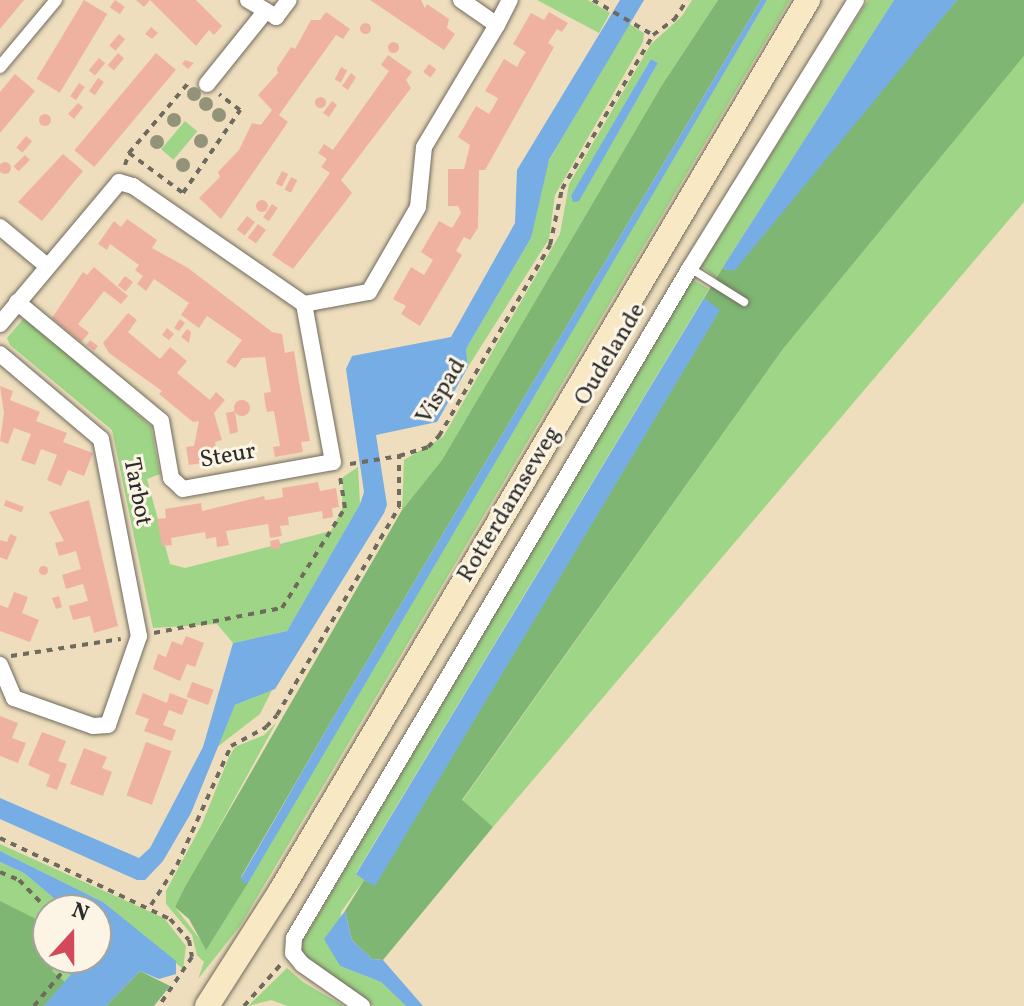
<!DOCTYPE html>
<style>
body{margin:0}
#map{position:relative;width:1024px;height:1006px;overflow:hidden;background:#eedebd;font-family:Vollkorn,serif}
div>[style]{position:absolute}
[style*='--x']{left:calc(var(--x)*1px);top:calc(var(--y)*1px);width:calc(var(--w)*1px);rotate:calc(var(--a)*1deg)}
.green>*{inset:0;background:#9fd586;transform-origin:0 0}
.forest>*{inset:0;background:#7fb673}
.water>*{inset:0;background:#76ade4}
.building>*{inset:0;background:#f0b2a0;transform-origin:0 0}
.round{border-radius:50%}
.path>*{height:4px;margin-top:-2px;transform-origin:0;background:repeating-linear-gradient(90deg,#6f6a5e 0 6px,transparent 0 12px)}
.roads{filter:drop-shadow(0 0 2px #6f6a5e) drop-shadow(0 0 2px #6f6a5e)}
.service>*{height:8px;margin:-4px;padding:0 4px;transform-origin:4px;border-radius:4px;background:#fff}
.pedestrian>*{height:12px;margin:-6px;padding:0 6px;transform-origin:6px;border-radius:6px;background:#fff}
.minor>*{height:16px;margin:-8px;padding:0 8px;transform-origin:8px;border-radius:8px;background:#fff}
.secondary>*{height:24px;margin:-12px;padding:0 12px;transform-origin:12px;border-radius:12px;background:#f8e8c3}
.trees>*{width:14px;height:14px;margin:-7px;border-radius:50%;background:#939379}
span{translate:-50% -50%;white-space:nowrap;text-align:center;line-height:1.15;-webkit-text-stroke:6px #fcf5e5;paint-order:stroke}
.street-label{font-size:24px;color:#2b2b2b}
.north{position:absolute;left:32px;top:894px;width:80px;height:80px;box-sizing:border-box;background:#fcf5e5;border:2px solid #a8a49b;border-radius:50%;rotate:21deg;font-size:22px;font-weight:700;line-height:32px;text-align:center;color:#2b2b2b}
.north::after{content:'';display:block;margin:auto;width:28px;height:36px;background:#d1495b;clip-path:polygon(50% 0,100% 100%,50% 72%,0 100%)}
</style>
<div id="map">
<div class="green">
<div style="clip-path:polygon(537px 0,588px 0,610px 13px,599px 33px)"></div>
<div style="clip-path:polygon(evenodd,692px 0,718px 0,662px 85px,442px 460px,402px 510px,404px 460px,443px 437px,560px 234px,569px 184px,651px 44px,682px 16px,692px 0,651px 59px,658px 63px,579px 200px,571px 199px,651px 59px)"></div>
<div style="clip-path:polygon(767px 0,790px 0,240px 926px,198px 979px,204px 962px,197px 955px,192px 935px,166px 904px,166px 891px,202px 824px,229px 757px,235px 747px,264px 735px,276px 723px,175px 907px,206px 947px)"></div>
<div style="clip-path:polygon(868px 0,894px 0,716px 278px,701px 266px)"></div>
<div style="clip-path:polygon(628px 23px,644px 33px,643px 42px,555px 195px,549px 239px,468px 367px,466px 349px,531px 238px,542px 173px)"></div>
<div style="clip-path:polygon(1024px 56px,1024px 202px,493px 827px,462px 801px,783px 349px)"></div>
<div style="left:185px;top:121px;width:16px;height:37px;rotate:40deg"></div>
<div style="clip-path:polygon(692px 279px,709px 289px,356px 873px,364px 880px,341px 912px,340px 966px,381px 982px,406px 1006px,374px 1006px,304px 958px,301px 944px)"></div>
<div style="clip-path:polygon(25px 317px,151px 426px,160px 474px,147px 479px,170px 564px,185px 568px,331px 531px,342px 509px,343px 477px,358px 467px,360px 504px,287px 631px,233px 643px,217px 624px,153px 628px,112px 430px,10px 345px,7px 338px)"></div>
<div style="clip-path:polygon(272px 690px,260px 714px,216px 748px,235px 705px)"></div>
<div style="clip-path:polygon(0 844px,164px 918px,186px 946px,183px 969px,103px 902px,0 851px)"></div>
<div style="clip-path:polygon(0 862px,24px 873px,68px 910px,48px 910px,48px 958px,96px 958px,129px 1006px,0 1006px)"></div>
<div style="clip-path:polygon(287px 968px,303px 982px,344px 1006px,288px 1006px,271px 1000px,248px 1006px)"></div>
</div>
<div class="forest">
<div style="clip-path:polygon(718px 0,761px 0,332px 720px,241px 877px,248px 883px,206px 950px,189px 919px,175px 907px,185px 887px,402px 510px,442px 460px,662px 85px)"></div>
<div style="clip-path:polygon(957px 0,1024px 0,1024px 56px,783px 349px,462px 800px,493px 827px,383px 960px,372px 959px,352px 940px,345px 911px,364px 880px,375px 885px,719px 311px,704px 298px,723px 267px,726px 270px)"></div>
<div style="clip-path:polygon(0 901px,48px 925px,48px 958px,60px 958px,52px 971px,65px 982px,44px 1006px,0 1006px)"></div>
<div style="clip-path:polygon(140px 971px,170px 986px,154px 1006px,106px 1006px)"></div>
</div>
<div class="water">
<div style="clip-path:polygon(620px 0,644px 0,549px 160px,531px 238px,466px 349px,468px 367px,437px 422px,376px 435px,387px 505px,384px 513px,275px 689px,235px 705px,191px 813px,163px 861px,145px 880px,137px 880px,0 819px,0 798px,139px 858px,150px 848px,203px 747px,233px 643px,287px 631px,360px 504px,364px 492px,346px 369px,352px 356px,451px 337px,515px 223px,517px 170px)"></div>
<div style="clip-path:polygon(761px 0,767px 0,248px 883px,243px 883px,241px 878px,332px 720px)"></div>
<div style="clip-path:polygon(894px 0,957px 0,735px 270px,726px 270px,723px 267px)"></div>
<div style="clip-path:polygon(651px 59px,658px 63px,579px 201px,573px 202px,571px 196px)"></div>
<div style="clip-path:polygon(704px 298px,720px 310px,375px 886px,364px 880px,356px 874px)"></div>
<div style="clip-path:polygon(0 851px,103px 902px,176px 961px,176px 974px,159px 979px,140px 971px,106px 1006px,44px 1006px,85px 958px,96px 958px,96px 910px,68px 910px,24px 873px,0 862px)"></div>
<div style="clip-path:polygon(345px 911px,352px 940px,372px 959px,383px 960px,423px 1006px,406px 1006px,381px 982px,340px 966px,324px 939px)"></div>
</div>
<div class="building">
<div style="clip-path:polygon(0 0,24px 0,0 29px)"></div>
<div style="left:84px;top:0;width:27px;height:92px;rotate:31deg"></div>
<div style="left:115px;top:0;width:12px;height:9px;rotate:35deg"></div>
<div style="clip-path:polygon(136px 0,196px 0,222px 26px,214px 35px,209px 30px,196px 46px,150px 0,144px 7px)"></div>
<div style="clip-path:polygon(370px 0,421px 0,425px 8px,427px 4px,449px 19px,447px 28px,455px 34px,444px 50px)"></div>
<div style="clip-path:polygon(326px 12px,350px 29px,343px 39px,336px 35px,279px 115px,288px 122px,221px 219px,199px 198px,220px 177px,218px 172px,239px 150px,252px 123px,261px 125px,272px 110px,258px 95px,278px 73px,277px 68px,291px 47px,295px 49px,311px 20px,320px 20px)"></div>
<div style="clip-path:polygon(549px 12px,568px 23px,562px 32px,557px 29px,548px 43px,554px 47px,485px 170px,479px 170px,478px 228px,470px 240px,464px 237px,456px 251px,462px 255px,420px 326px,401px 314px,406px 306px,393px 299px,411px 267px,424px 275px,433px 260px,421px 252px,439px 221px,452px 228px,461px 213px,458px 206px,448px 206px,448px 169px,464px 169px,470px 145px,458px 137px,476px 106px,489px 114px,494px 106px,498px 98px,485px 91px,504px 59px,517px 67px,521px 59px,526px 52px,513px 44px,531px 13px,544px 20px)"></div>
<div class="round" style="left:359.5px;top:22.5px;width:11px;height:11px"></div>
<div style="clip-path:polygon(151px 27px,158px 33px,152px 39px,145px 34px)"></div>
<div style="left:119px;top:34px;width:8px;height:15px;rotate:40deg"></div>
<div class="round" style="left:387.5px;top:41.5px;width:11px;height:11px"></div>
<div style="left:118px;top:53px;width:8px;height:16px;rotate:40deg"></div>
<div style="left:156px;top:53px;width:26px;height:127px;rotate:40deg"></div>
<div style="clip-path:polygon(388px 55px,412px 72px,406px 80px,411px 88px,341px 180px,352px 193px,293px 269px,272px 255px,330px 173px,321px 167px,327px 159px,318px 153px,324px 144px,333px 150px,389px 71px,381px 65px)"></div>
<div style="left:99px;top:58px;width:8px;height:16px;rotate:40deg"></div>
<div style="clip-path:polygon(185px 60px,194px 63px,188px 69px,182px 64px)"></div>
<div style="left:429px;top:64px;width:9px;height:10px;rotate:36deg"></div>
<div style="left:341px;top:67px;width:7px;height:14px;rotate:27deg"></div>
<div style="clip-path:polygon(351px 73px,356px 77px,348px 90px,342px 86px)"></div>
<div style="clip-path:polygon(15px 74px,35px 91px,0 133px,0 92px)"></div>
<div style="left:98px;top:78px;width:7px;height:16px;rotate:34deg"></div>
<div style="left:79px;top:83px;width:7px;height:16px;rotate:34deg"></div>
<div class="round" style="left:314.5px;top:96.5px;width:11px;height:11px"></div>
<div style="clip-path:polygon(332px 101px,337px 105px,329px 117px,323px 113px)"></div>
<div style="clip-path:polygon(78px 103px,83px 107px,74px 119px,68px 114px)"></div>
<div class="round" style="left:39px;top:114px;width:12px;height:12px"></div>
<div style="left:26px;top:136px;width:8px;height:15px;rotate:40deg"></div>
<div style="clip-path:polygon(63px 154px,83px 171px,42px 221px,18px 202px)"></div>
<div style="left:25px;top:155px;width:7px;height:16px;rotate:45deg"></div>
<div class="round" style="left:-1px;top:162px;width:12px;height:12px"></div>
<div style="left:282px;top:171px;width:7px;height:14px;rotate:27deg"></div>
<div style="left:291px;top:177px;width:7px;height:14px;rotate:27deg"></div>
<div class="round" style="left:256px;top:200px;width:12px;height:12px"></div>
<div style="left:272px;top:204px;width:7px;height:16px;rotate:34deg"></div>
<div style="left:247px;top:216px;width:10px;height:17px;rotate:37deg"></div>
<div style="clip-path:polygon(127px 219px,157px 240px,152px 248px,188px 268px,272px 332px,282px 334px,285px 353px,294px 351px,300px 388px,310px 441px,301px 442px,303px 452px,275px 457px,273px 447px,280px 446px,274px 411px,267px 412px,265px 403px,264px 393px,271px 392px,265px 357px,242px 358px,235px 368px,226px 362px,242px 340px,207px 316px,199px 328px,181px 315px,189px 303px,154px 279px,146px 291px,137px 284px,143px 276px,135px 270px,139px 265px,110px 244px,107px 250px,98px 244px,114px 221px,121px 227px)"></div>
<div style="left:258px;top:224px;width:10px;height:17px;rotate:37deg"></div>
<div style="clip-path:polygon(94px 267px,128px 296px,121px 304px,104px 291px,78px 324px,89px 333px,81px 342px,52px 318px,83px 272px,87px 275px)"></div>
<div style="left:125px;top:276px;width:10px;height:12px;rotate:37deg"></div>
<div style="clip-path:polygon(128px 313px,137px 320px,128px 332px,160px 359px,170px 347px,187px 361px,177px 373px,210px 400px,216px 392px,225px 400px,214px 413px,222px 440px,215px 442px,218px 461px,189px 465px,186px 447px,194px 446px,199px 421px,193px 422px,159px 394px,162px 391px,109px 353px,103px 343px)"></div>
<div style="clip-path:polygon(180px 319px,185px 323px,179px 331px,174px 328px)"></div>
<div style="clip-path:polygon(167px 328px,174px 334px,169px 340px,162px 335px)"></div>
<div style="clip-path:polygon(187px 329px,191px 332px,189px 343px,181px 337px)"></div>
<div style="left:90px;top:340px;width:10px;height:6px;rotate:37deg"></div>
<div style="clip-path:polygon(0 386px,13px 391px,10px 400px,40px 412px,36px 421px,67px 433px,63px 442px,93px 453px,84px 476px,68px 470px,61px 486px,47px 480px,57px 455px,41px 449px,35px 465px,21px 460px,31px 434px,14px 428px,8px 444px,0 441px,4px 413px)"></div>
<div class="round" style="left:234px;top:400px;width:16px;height:16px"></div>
<div style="clip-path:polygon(235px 411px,238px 432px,230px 434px,226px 413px)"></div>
<div style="clip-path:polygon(318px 482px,320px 491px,336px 488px,339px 507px,332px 508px,333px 517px,323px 519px,322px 511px,288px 517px,289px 525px,280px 526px,282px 536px,270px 538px,268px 524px,226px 531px,229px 545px,217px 547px,216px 537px,206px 539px,205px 532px,171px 538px,172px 545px,162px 546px,157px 519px,166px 518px,165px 509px,201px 503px,202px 511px,264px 496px,265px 500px,274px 499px,283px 497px,282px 488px)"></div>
<div style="left:6px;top:500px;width:19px;height:6px;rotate:21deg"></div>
<div style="clip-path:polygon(89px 500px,118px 626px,94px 633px,90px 616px,73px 620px,69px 606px,88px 601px,83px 584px,66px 589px,62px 575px,81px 569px,76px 551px,59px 556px,55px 543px,64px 541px,49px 512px)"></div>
<div style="clip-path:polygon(10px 534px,17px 537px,7px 560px,0 557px,0 540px,7px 542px)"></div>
<div style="clip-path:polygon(279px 539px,281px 548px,271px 549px,270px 541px)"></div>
<div class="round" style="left:38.5px;top:565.5px;width:9px;height:9px"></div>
<div style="clip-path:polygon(14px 592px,28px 597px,22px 613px,39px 620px,30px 642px,0 631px,0 605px,8px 608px)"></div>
<div style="clip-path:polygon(59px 596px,62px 607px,56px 609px,52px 598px)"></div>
<div style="clip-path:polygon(186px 636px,204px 643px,195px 667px,187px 664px,180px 681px,153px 669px,158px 654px,166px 657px,172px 641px,182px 645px)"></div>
<div style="left:192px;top:682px;width:23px;height:16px;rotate:20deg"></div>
<div style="clip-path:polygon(143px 693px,167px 703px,170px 693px,188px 700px,182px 715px,169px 710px,163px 725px,176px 730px,172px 741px,144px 731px,149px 719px,135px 714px)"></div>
<div style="clip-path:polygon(0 716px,18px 723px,12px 738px,26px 743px,18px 763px,0 756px)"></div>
<div style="clip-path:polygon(42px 732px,66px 741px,58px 761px,67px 764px,57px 790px,46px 786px,50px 775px,28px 765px)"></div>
<div style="left:146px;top:742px;width:27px;height:57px;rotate:20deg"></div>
<div style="clip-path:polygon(84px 748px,107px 757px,102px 768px,112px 772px,103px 796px,70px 784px)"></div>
</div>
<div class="path">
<div style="--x:593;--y:0;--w:69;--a:30.3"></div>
<div style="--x:129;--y:153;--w:67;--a:36.5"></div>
<div style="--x:183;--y:193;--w:101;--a:-55.5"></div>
<div style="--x:240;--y:110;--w:26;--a:-143"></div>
<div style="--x:125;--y:165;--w:13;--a:-72"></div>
<div style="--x:129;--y:153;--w:94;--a:-49.7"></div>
<div style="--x:350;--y:464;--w:50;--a:-9.3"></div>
<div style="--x:154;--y:633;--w:130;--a:-11.1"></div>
<div style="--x:282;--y:608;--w:118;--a:-57.8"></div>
<div style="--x:345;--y:508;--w:33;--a:-99"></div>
<div style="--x:11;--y:656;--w:111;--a:-8.8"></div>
<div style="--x:0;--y:838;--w:188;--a:25.5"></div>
<div style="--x:170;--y:919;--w:28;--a:48"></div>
<div style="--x:189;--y:940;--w:17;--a:80"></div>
<div style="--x:192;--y:957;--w:59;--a:124"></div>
<div style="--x:0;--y:872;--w:21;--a:23"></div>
<div style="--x:19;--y:880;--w:42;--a:46"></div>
<div style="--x:151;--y:905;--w:48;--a:-57"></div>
<div style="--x:177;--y:865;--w:131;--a:-65.6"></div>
<div style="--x:231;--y:746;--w:40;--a:-28"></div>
<div style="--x:266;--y:727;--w:16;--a:-47"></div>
<div style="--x:277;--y:715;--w:241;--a:-59.6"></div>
<div style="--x:399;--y:507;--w:51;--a:-90"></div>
<div style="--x:399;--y:456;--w:30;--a:-17"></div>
<div style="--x:428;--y:447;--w:16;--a:-45"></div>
<div style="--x:439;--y:436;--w:221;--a:-59.8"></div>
<div style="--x:550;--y:245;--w:57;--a:-77.9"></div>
<div style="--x:562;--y:189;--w:179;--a:-59.4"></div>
<div style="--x:653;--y:35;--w:26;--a:-36"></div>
<div style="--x:674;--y:20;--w:24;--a:-57"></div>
<div style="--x:34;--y:1006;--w:62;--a:-50.2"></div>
<div style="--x:244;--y:1006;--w:57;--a:-48.5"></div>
</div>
<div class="roads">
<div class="service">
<div style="--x:690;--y:268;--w:64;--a:32.2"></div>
</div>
<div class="pedestrian">
<div style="--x:0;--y:67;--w:87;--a:-50.1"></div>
</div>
<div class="minor">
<div style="--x:248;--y:0;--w:33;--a:31"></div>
<div style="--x:276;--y:17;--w:21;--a:-53"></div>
<div style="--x:497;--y:25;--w:28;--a:-63"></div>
<div style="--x:207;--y:84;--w:91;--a:-51.2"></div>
<div style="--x:0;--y:227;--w:60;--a:39.6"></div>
<div style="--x:17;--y:302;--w:187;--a:39.6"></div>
<div style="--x:161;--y:421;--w:58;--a:80"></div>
<div style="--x:171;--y:478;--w:16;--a:43"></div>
<div style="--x:183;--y:489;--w:152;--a:-10.2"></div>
<div style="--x:333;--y:462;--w:161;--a:-100.4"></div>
<div style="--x:0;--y:324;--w:185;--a:-50"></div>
<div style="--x:119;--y:182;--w:15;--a:16"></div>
<div style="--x:133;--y:186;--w:208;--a:34.6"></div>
<div style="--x:304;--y:304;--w:66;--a:-10.5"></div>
<div style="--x:369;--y:292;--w:98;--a:-60"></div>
<div style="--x:418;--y:207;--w:60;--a:-84.3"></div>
<div style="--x:424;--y:147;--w:142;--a:-59.1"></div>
<div style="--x:497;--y:25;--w:44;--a:-145.2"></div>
<div style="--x:0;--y:354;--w:132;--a:40.1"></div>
<div style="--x:101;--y:439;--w:201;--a:79.1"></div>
<div style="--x:139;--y:636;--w:94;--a:109.2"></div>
<div style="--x:108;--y:725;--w:15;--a:176"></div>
<div style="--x:93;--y:726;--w:84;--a:-160.5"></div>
<div style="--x:14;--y:698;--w:36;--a:-113"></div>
<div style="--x:362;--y:1006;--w:73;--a:-145"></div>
<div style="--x:302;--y:964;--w:14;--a:-129"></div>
<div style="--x:293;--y:953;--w:15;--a:-86"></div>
<div style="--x:294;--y:938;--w:778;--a:-59.42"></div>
<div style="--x:690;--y:268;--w:315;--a:-58.2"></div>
</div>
<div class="secondary">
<div style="--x:207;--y:1006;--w:135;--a:-57.4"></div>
<div style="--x:280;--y:892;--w:1037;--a:-59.38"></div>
</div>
</div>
<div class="trees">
<div style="left:194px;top:94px"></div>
<div style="left:206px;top:104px"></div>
<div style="left:219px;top:115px"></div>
<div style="left:174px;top:120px"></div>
<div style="left:201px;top:141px"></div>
<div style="left:157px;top:142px"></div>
<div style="left:183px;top:165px"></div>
</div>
<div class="street-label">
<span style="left:611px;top:355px;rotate:-59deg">Oudelande</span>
<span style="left:442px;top:392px;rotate:-58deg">Vispad</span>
<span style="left:228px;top:457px;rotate:-10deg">Steur</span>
<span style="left:136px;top:492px;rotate:79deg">Tarbot</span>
<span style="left:510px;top:505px;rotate:-59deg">Rotterdamseweg</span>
</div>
<div class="north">N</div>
</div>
